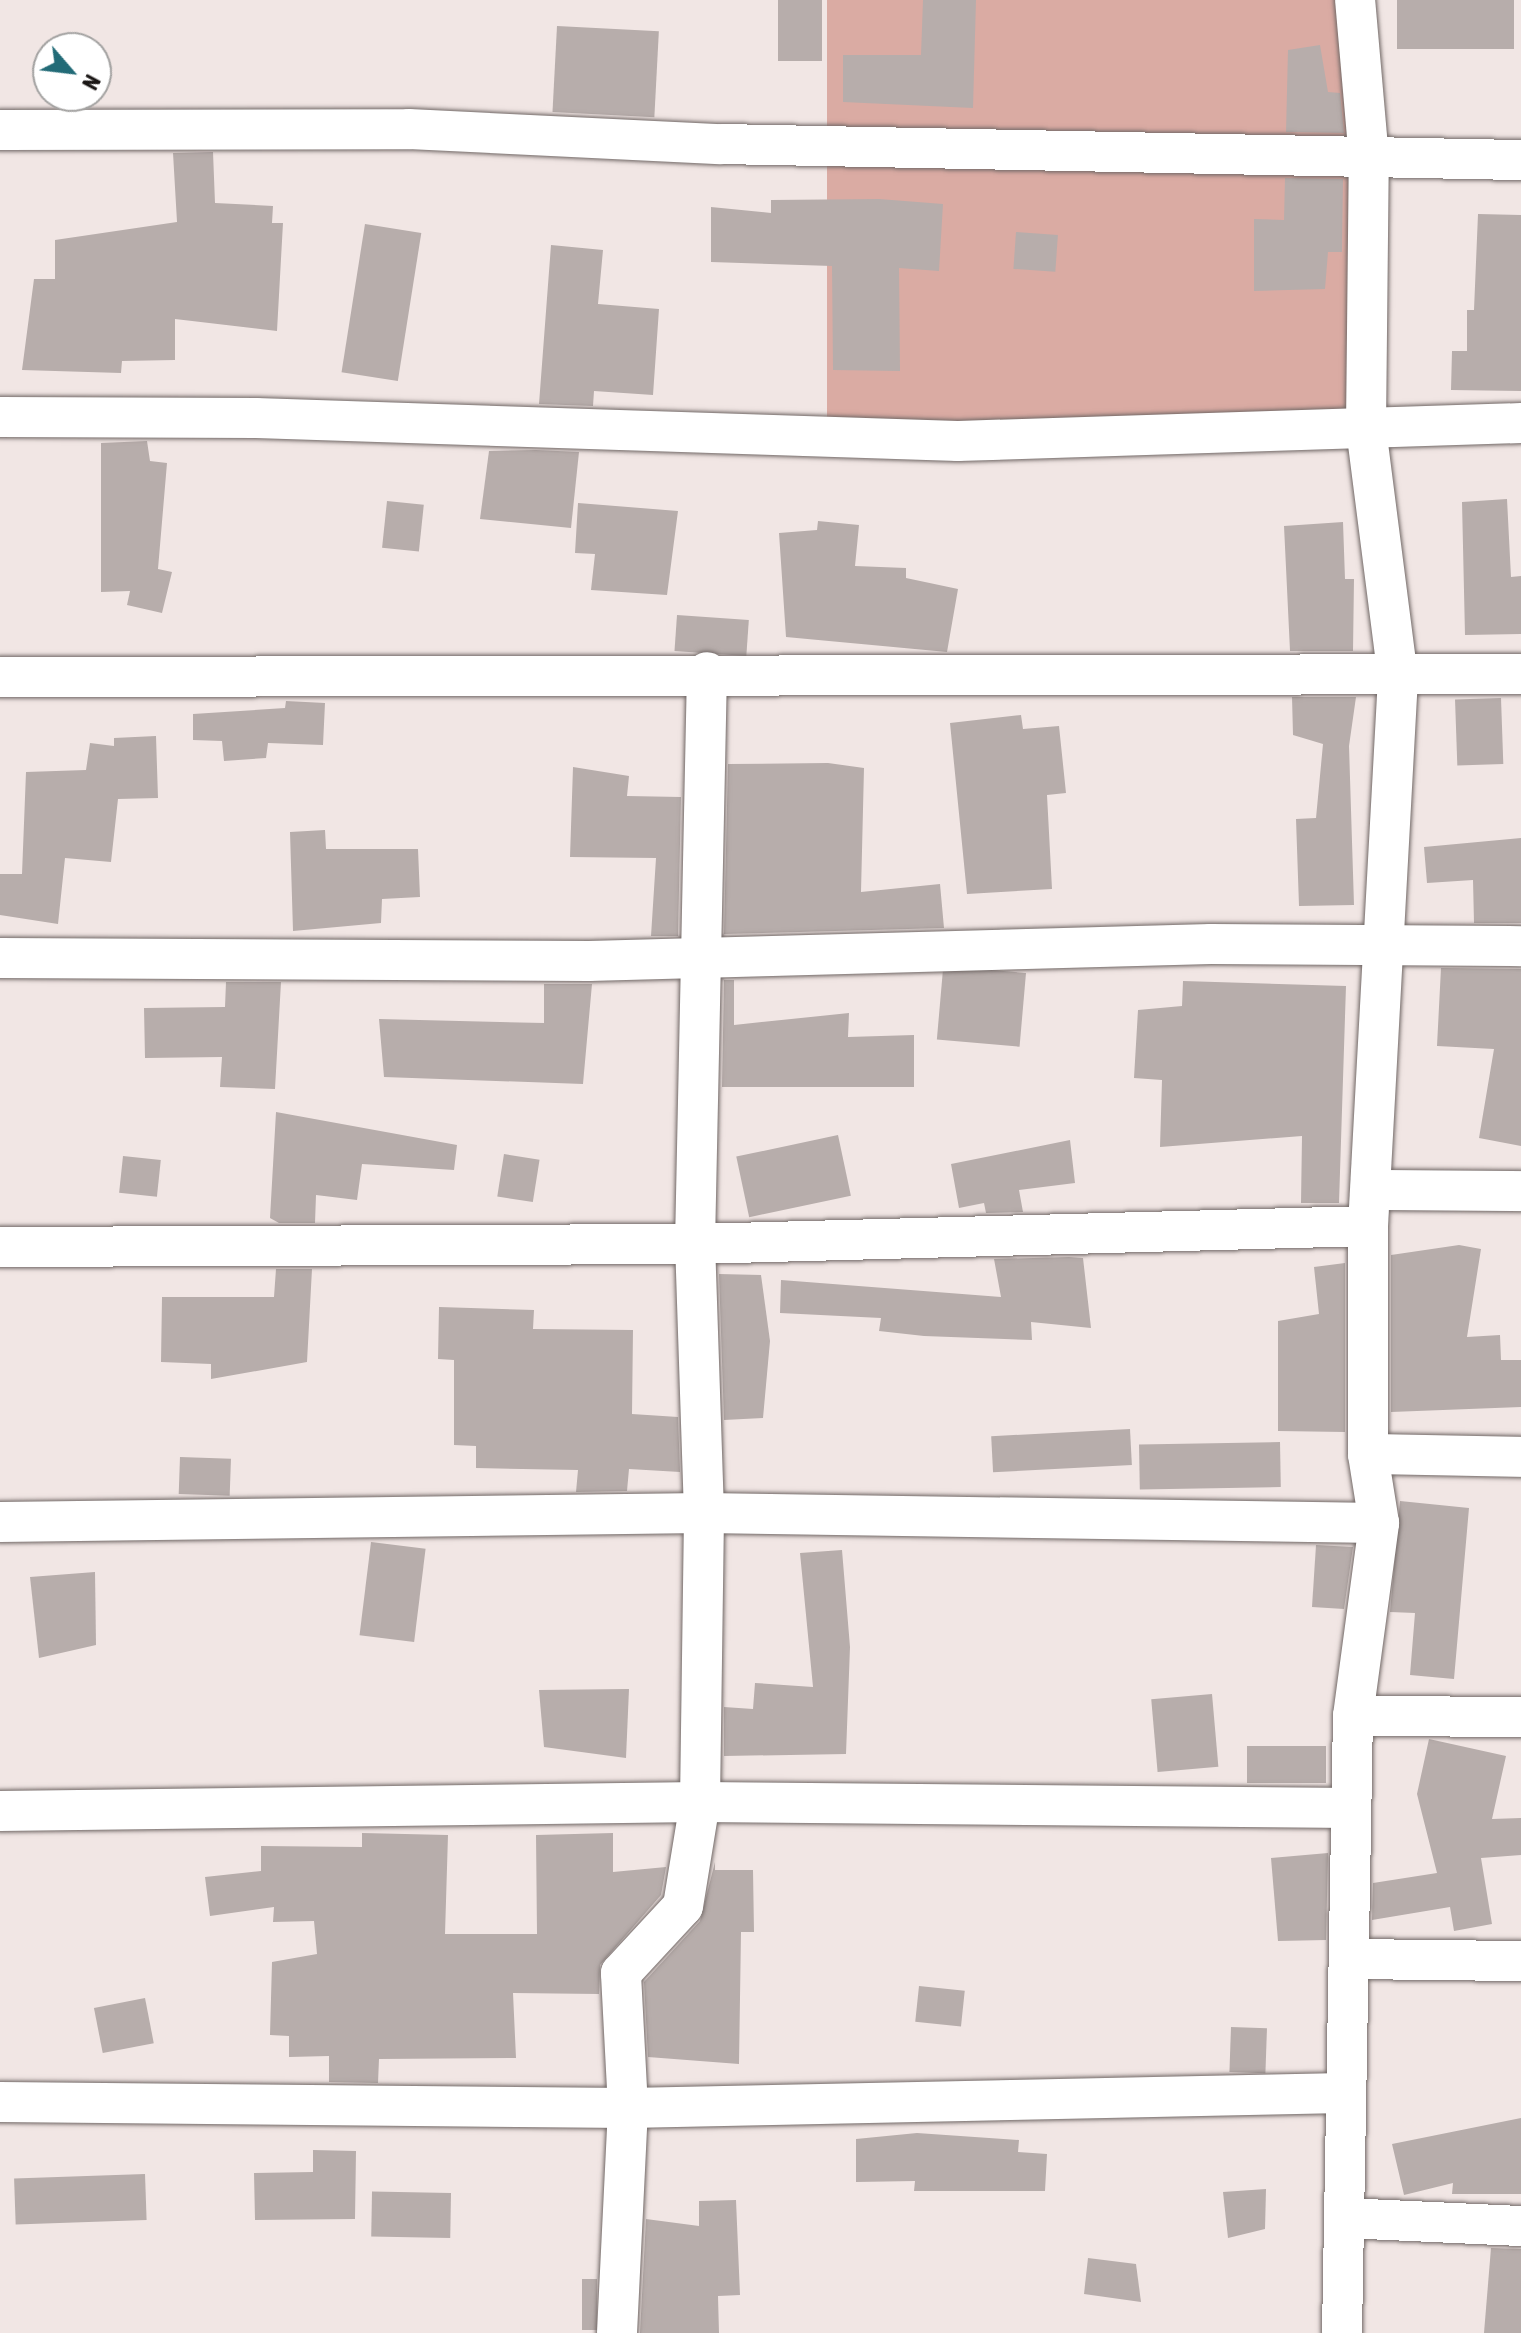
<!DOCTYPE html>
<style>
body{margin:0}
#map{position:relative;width:1521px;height:2333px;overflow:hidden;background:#f1e6e4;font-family:"Asap Condensed",sans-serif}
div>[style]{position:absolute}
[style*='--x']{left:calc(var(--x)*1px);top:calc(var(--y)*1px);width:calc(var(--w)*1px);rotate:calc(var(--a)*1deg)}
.green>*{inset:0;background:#daaba3;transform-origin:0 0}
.building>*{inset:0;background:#b7adab;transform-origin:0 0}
.roads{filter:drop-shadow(0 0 2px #716866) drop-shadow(0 0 2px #716866)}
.minor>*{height:40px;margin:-20px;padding:0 20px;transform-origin:20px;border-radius:20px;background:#fff}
span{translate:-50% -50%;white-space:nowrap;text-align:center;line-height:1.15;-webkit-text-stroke:7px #fff;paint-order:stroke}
.north{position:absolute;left:32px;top:32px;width:80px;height:80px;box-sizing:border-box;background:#fff;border:2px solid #a3a2a1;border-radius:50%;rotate:118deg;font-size:22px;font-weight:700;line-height:32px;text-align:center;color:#1a1615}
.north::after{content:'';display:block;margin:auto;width:28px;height:36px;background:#226b77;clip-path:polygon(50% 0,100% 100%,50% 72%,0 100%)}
</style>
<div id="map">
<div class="green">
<div style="left:827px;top:0;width:538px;height:426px"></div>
</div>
<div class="building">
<div style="left:778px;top:0;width:44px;height:61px"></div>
<div style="clip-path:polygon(923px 0,976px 0,973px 108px,843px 102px,843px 55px,921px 55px)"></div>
<div style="left:1397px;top:0;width:117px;height:49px"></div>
<div style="left:557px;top:26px;width:102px;height:86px;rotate:3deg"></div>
<div style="clip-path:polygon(1320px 45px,1328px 92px,1340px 93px,1344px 133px,1286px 132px,1288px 50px)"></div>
<div style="clip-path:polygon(213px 152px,215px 203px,273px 206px,272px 223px,283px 223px,277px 331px,175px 319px,175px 360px,122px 361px,121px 373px,22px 370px,34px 279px,55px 279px,55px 240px,177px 222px,173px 153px)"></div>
<div style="clip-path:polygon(1285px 178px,1343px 179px,1342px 252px,1328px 252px,1325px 289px,1254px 291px,1254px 219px,1284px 220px)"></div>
<div style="clip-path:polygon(879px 199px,943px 204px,939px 271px,899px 268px,900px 371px,833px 370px,832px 266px,711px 262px,711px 207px,771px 213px,771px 200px)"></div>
<div style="clip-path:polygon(1478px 214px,1521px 215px,1521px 391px,1451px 390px,1452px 351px,1467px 351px,1467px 310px,1474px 310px)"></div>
<div style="left:365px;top:224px;width:57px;height:150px;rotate:9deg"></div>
<div style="left:1016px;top:232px;width:42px;height:37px;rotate:4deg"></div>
<div style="clip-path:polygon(551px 245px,603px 250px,598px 304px,659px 309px,653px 395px,594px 391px,593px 406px,539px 404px)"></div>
<div style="clip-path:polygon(147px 441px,150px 461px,167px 463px,158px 569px,172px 572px,162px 613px,127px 605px,130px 591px,101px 592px,101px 443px)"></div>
<div style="clip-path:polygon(536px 450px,579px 452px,571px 528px,480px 519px,489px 451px)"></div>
<div style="clip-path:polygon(1507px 499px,1511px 577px,1521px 576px,1521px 634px,1465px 635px,1462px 502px)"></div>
<div style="left:387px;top:501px;width:37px;height:47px;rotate:6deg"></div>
<div style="clip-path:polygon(578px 503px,678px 511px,667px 595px,591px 590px,595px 554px,575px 553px)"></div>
<div style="clip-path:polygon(818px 521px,859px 525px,855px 566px,906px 568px,906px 578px,958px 589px,947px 652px,786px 637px,779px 533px,817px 530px)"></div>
<div style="clip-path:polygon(1343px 522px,1345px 579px,1354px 579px,1353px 651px,1290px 651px,1284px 526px)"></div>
<div style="left:677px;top:615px;width:72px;height:36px;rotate:4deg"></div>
<div style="clip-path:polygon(1292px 697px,1356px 697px,1349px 746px,1354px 905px,1299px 906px,1296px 819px,1316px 818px,1323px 744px,1293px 735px)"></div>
<div style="left:1501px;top:698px;width:66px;height:46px;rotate:88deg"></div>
<div style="clip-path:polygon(286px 701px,325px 703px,323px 745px,268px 743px,266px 758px,224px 761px,222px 741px,193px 740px,193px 714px,285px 708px)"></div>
<div style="clip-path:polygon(1021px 715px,1023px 729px,1059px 726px,1066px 793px,1047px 795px,1052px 889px,967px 894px,950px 723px)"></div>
<div style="clip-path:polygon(156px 736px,158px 798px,118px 799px,111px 862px,65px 858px,58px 924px,0 915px,0 874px,22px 874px,26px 772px,86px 770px,90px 743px,114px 746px,114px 738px)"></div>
<div style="clip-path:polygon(828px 763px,864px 768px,861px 892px,940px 884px,944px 928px,724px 934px,728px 764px)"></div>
<div style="clip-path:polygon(573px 767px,629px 776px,627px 796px,681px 797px,678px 936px,651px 936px,656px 858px,570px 857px)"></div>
<div style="clip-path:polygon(325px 830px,326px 849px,418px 849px,420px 897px,382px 899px,381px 923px,293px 931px,290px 832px)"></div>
<div style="clip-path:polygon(1521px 838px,1521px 923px,1474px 923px,1473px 880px,1427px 883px,1424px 847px)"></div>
<div style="clip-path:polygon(1441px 968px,1521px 969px,1521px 1146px,1479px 1138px,1494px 1049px,1437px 1046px)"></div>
<div style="left:1026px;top:973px;width:74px;height:83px;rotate:95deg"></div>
<div style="clip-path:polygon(724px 980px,734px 980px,734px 1025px,849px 1013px,848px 1037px,914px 1035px,914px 1087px,722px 1087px)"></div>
<div style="clip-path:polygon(1183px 981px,1346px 986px,1339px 1203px,1301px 1203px,1302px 1136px,1160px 1147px,1162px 1080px,1134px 1078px,1138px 1010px,1182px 1006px)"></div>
<div style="clip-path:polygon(226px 982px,281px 982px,275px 1089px,220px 1087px,222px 1057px,145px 1058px,144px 1008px,225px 1007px)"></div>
<div style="clip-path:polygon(544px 984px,592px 984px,583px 1084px,384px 1077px,379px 1019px,544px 1023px)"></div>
<div style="clip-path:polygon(276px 1112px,457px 1145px,454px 1170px,362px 1164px,357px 1200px,316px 1195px,315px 1223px,279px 1223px,270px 1218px)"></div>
<div style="left:838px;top:1135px;width:62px;height:104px;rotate:78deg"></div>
<div style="clip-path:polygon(1070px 1140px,1075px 1183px,1019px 1190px,1023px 1212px,986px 1213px,984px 1203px,959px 1208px,951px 1164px)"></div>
<div style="left:504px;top:1154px;width:36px;height:43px;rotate:9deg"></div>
<div style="left:123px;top:1156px;width:38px;height:37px;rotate:6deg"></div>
<div style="clip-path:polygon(1459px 1245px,1481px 1249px,1467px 1337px,1500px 1335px,1501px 1360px,1521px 1360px,1521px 1407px,1391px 1412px,1391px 1255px)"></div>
<div style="clip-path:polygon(1069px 1257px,1083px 1258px,1091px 1328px,1031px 1322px,1032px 1340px,924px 1336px,879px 1331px,881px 1318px,780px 1313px,781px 1280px,1001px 1297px,994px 1259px)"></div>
<div style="clip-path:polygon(1345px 1263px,1345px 1432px,1278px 1431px,1278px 1321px,1319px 1314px,1314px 1267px)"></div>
<div style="clip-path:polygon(276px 1269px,312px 1269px,307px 1362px,211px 1379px,211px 1364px,161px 1362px,162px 1297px,274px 1297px)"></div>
<div style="clip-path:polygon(719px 1274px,761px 1275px,770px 1341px,763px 1418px,724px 1420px)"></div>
<div style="clip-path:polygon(439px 1307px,534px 1310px,533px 1329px,633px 1330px,632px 1414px,678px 1417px,680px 1472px,629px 1469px,627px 1491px,576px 1492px,578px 1470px,476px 1468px,476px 1446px,454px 1445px,454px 1360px,438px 1359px)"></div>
<div style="left:1130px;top:1429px;width:36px;height:139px;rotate:87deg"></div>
<div style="left:1280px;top:1442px;width:45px;height:141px;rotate:89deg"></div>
<div style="left:180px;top:1457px;width:51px;height:37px;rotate:2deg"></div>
<div style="clip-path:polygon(1400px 1501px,1469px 1508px,1454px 1679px,1410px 1675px,1415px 1613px,1390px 1612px)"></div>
<div style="left:371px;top:1542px;width:55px;height:94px;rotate:7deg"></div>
<div style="clip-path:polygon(1316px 1545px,1353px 1547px,1344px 1609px,1312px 1607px)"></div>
<div style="clip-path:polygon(842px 1550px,850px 1647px,846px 1754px,724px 1756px,724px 1707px,753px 1709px,755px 1683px,813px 1687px,800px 1553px)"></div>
<div style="clip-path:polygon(95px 1572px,96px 1645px,39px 1658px,30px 1577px)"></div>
<div style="clip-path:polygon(629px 1689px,626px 1758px,544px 1747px,539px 1690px)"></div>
<div style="left:1212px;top:1694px;width:73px;height:61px;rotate:85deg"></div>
<div style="clip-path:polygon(1429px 1739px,1506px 1756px,1492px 1819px,1521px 1818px,1521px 1855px,1481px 1858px,1492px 1924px,1454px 1931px,1450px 1907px,1372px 1920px,1373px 1883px,1437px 1873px,1417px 1794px)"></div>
<div style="left:1326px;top:1746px;width:37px;height:79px;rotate:90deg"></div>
<div style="clip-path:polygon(362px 1833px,448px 1835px,445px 1934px,537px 1934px,536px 1835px,613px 1833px,613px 1872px,666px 1867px,661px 1895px,600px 1965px,599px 1994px,513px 1993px,516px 2058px,379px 2059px,378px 2083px,329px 2082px,329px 2056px,289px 2057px,289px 2036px,270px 2035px,272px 1962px,317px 1954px,314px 1921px,273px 1922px,274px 1907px,210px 1916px,205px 1877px,261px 1871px,261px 1846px,362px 1847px)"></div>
<div style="clip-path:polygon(1328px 1853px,1326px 1940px,1278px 1941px,1271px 1858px)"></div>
<div style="clip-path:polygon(715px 1862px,715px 1870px,753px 1870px,754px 1932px,741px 1932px,739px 2064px,648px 2057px,644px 1982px,700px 1921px)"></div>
<div style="left:919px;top:1986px;width:46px;height:36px;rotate:6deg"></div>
<div style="left:145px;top:1998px;width:46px;height:52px;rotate:79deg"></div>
<div style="left:1231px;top:2027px;width:36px;height:45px;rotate:2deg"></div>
<div style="clip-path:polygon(1521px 2118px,1521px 2194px,1452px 2194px,1453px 2183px,1404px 2195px,1392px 2144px)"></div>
<div style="clip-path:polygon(917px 2133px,1019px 2140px,1018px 2152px,1047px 2154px,1045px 2191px,914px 2191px,915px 2181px,856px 2182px,856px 2139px)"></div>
<div style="clip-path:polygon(313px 2150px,356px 2151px,355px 2219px,255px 2220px,254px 2173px,313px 2172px)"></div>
<div style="left:145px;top:2174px;width:46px;height:131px;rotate:88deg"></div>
<div style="clip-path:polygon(1266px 2189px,1265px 2229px,1228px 2238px,1223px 2192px)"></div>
<div style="left:451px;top:2193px;width:45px;height:79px;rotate:91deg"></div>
<div style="clip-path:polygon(736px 2200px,740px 2295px,718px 2296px,719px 2333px,640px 2333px,646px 2219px,699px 2226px,699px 2201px)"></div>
<div style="clip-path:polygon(1491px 2248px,1521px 2249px,1521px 2333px,1484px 2333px)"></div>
<div style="clip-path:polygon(1088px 2258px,1136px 2264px,1141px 2302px,1084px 2294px)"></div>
<div style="left:582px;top:2279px;width:15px;height:51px"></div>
</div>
<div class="roads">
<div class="minor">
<div style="--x:0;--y:130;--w:409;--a:-0.1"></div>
<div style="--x:409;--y:129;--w:312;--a:2.8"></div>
<div style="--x:721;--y:144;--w:800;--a:1.15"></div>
<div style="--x:0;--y:417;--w:256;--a:0.2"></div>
<div style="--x:256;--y:418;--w:702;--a:1.88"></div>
<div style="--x:958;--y:441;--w:563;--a:-1.83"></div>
<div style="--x:0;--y:677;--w:1521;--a:-0.11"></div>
<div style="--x:0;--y:958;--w:589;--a:0.29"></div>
<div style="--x:589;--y:961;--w:622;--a:-1.57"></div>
<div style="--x:1211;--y:944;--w:310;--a:0.4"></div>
<div style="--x:1373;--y:1190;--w:148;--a:0.4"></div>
<div style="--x:0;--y:1247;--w:695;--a:-0.25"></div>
<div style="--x:695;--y:1244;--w:673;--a:-1.53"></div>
<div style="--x:1368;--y:1454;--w:153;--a:1.1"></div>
<div style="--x:0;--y:1522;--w:704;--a:-0.73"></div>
<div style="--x:704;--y:1513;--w:675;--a:0.85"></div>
<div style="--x:1353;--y:1716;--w:168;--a:0.3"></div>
<div style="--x:0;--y:1811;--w:700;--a:-0.74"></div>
<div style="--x:700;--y:1802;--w:651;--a:0.53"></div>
<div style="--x:1352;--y:1959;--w:169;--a:0.7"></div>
<div style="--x:0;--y:2102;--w:628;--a:0.55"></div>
<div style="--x:628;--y:2108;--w:716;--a:-1.2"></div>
<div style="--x:1344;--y:2218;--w:177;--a:2.6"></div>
<div style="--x:617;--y:2333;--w:225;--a:-87.2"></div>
<div style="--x:628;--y:2108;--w:135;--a:-93"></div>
<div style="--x:621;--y:1973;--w:91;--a:-47.2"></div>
<div style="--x:683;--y:1906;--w:105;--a:-80.7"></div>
<div style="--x:700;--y:1802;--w:289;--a:-89.2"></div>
<div style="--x:704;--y:1513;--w:269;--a:-91.9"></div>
<div style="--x:695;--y:1244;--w:572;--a:-88.8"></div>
<div style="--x:1342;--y:2333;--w:617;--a:-88.98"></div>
<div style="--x:1353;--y:1716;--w:195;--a:-82.3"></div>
<div style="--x:1379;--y:1523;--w:70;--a:-99.1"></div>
<div style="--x:1368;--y:1454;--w:228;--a:-90"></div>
<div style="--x:1368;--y:1226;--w:549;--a:-86.87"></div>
<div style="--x:1398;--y:678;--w:253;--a:-97.3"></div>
<div style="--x:1366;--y:427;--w:268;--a:-89.4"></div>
<div style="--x:1369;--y:159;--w:160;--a:-95"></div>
</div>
</div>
<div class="north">N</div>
</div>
